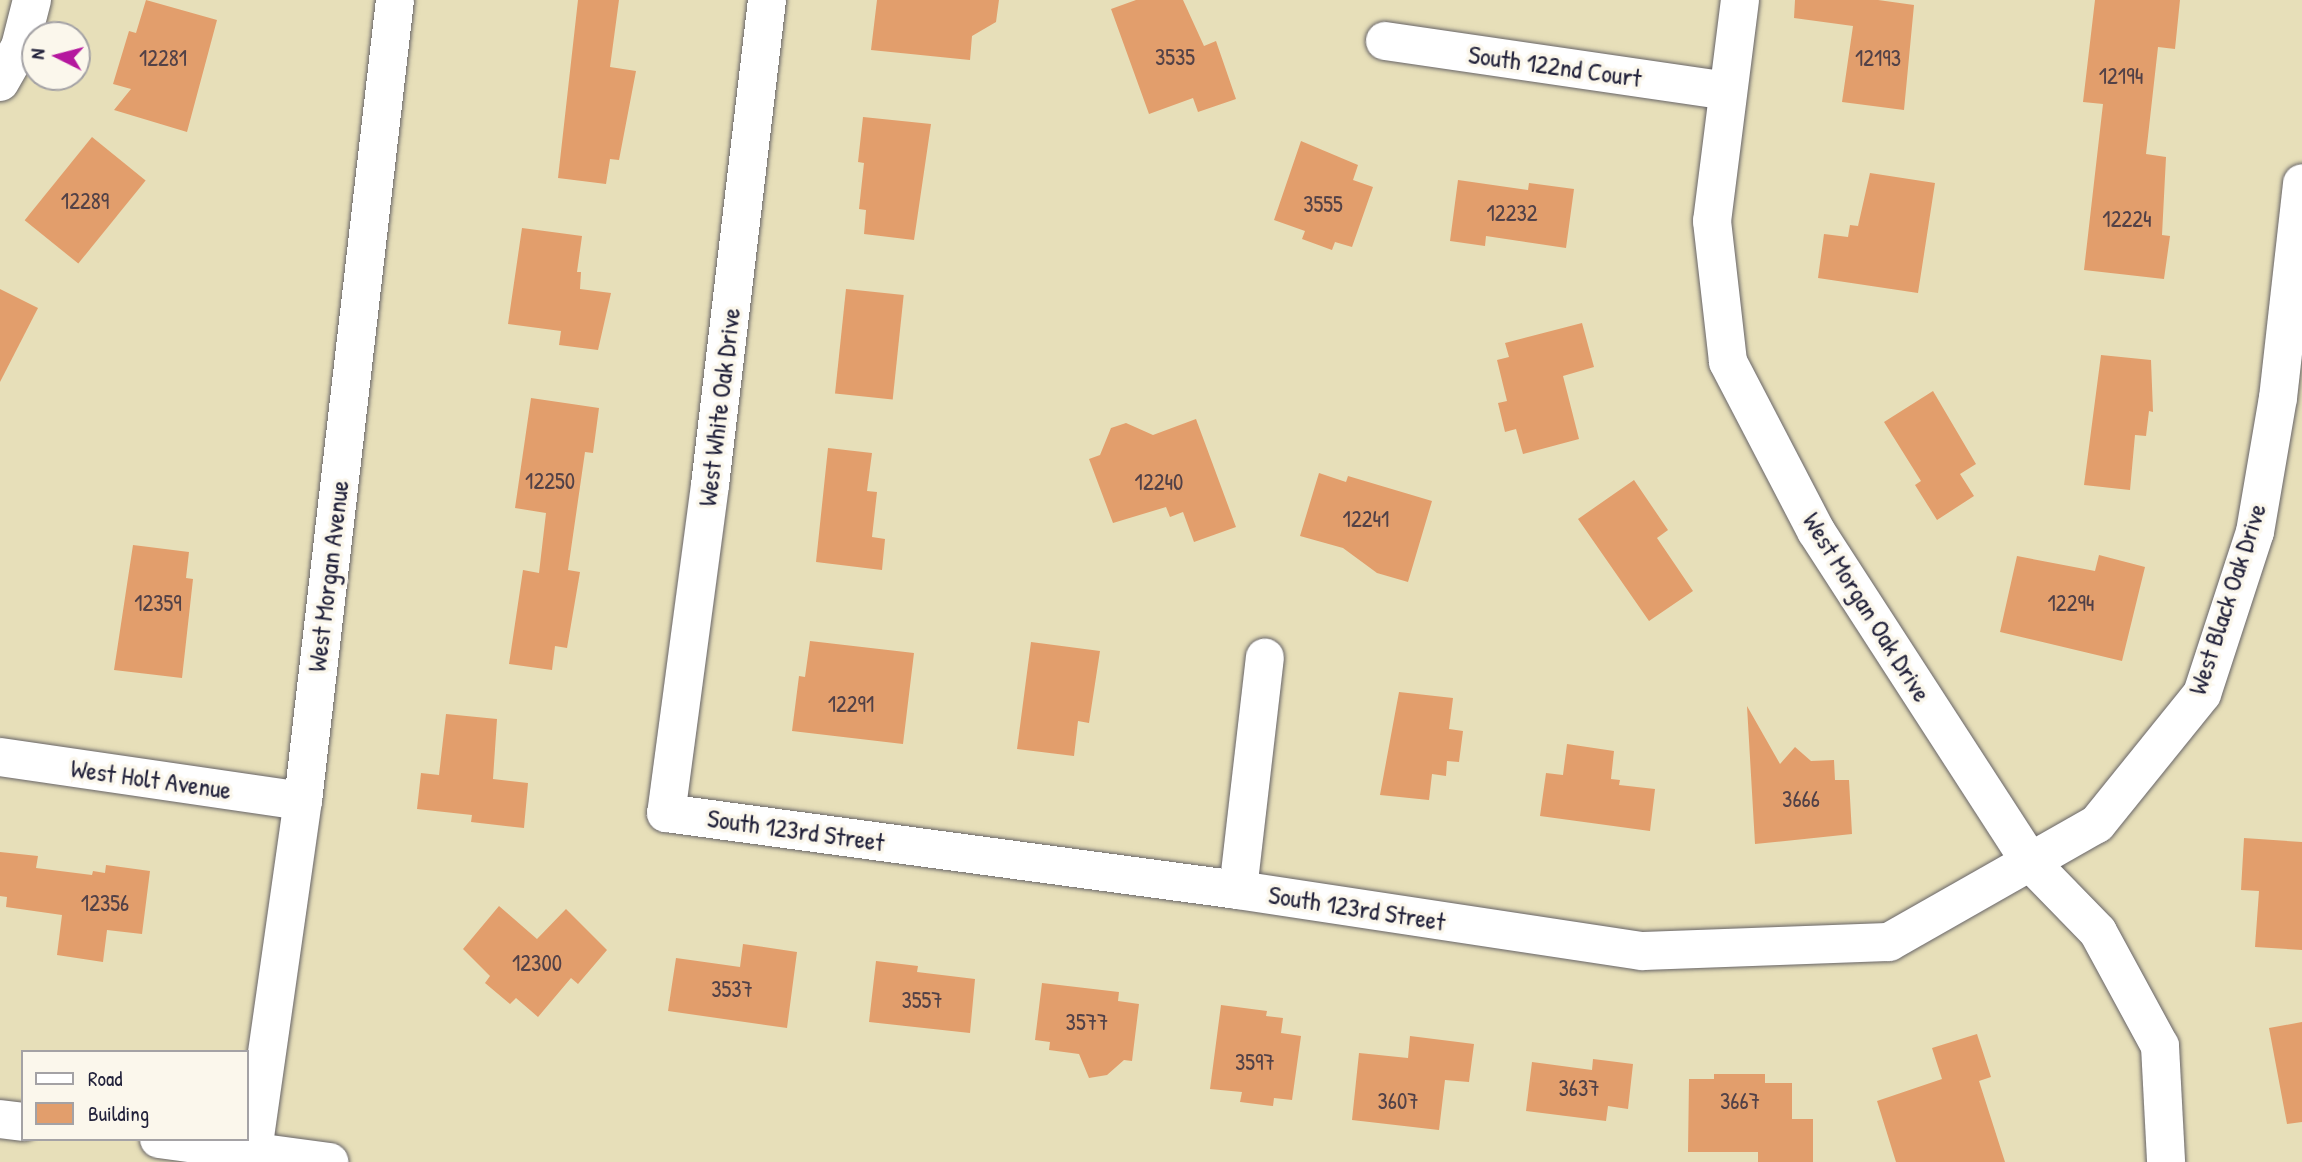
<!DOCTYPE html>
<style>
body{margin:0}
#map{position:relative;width:2302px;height:1162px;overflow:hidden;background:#e7dfb9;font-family:"Patrick Hand",sans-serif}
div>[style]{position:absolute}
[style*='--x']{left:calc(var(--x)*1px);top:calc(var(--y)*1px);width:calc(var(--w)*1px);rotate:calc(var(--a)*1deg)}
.building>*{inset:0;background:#e29e6c;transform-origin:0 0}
.roads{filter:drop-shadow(0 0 2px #676467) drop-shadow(0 0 2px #676467)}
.minor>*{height:38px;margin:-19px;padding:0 19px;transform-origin:19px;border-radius:19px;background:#fff}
.tertiary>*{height:38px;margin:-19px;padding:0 19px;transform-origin:19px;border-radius:19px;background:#fff}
span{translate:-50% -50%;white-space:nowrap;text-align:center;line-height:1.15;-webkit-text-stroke:7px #fbf7ec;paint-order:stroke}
.number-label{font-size:23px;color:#524147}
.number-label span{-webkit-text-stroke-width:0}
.street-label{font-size:26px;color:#22223b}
.legend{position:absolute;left:21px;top:1050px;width:228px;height:91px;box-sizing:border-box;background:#fbf7ec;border:2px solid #a4a2a5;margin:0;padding:9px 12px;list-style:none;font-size:21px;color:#22223b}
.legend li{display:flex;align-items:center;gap:14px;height:35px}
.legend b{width:35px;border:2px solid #a4a2a5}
.north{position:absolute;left:21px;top:21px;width:70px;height:70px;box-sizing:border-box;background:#fbf7ec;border:2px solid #a4a2a5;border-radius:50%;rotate:276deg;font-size:19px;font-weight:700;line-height:28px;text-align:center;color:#22223b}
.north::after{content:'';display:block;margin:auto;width:24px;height:32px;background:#b5179e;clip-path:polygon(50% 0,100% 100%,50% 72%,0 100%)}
</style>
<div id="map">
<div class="building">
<div style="clip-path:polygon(146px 0,217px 20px,187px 132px,114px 110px,131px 89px,113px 84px,129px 31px,136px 33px)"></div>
<div style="clip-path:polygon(578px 0,619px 0,610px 67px,636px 71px,619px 160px,610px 159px,606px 184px,558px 178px)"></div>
<div style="clip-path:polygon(877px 0,999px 0,996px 22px,972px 36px,970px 60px,871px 50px)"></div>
<div style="clip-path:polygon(1136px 0,1183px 0,1204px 46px,1216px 41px,1236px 99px,1198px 112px,1193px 98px,1149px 114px,1111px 9px)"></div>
<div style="clip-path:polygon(1795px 0,1878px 0,1914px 5px,1904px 110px,1842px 102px,1853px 26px,1794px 18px)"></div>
<div style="clip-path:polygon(2095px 0,2180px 0,2175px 49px,2158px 47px,2146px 154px,2166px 157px,2162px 235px,2170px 236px,2164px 279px,2084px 270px,2103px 104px,2083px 102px)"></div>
<div style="clip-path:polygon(863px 117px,931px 124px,914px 240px,864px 234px,866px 210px,859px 209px,864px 163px,858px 162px)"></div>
<div style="left:92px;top:137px;width:69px;height:107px;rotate:39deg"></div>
<div style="clip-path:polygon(1301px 141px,1358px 165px,1353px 180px,1373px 187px,1352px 247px,1335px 242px,1332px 250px,1302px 239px,1305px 231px,1274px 220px)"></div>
<div style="clip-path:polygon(1870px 173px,1935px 183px,1918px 293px,1818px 278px,1824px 234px,1848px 237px,1850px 225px,1858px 226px)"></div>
<div style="clip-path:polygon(1458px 180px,1528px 190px,1529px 183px,1574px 189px,1566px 248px,1486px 236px,1485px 246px,1450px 241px)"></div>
<div style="clip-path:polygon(522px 228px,582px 236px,577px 272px,581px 272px,580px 289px,611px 293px,598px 350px,559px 345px,561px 331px,508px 324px)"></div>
<div style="clip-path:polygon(0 289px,38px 308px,0 382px)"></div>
<div style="left:846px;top:289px;width:58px;height:105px;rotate:6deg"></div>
<div style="clip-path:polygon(1582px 323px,1594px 367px,1563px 376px,1579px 439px,1523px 454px,1516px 429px,1505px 432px,1498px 403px,1507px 401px,1497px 360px,1509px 357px,1505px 343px)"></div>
<div style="clip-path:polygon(2101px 355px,2151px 360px,2153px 412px,2149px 411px,2146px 436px,2135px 435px,2130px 490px,2084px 485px)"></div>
<div style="clip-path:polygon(1933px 391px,1976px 464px,1960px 474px,1974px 496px,1937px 520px,1915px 485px,1921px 481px,1884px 422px)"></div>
<div style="clip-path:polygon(531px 398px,599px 408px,593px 453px,585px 452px,568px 570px,580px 572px,567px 648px,555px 646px,552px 670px,509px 664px,523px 570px,539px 573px,546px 513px,515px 508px)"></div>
<div style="clip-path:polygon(1196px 419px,1236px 527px,1194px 542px,1183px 512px,1170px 517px,1166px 507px,1113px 523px,1089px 459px,1100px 455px,1111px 428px,1126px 423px,1153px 435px)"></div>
<div style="clip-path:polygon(828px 448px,872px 453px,867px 491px,877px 492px,872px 537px,885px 539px,882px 570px,816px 562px)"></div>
<div style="clip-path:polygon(1319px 473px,1346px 482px,1348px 476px,1432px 501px,1408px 582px,1377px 573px,1343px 548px,1300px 536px)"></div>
<div style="clip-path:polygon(1634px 480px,1668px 530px,1657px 538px,1693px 591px,1649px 621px,1578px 519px)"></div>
<div style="clip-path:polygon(133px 545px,189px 552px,186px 578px,193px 579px,182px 678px,114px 670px)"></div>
<div style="clip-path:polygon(2099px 555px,2145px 567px,2122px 661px,2000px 632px,2017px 556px,2095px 571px)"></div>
<div style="clip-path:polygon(810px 641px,914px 653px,903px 744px,792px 731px,799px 676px,805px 677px)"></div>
<div style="clip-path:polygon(1031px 642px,1100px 651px,1089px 723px,1078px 721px,1074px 756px,1017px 749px)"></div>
<div style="clip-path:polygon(1399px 692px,1453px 698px,1449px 729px,1463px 731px,1459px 762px,1447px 761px,1446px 776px,1432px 774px,1429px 800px,1380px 795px)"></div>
<div style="clip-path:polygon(1747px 706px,1780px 764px,1795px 747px,1811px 761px,1834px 760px,1835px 780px,1849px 780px,1852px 834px,1755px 844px)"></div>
<div style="clip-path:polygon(446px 714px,497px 719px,493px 779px,528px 783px,524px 828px,471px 822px,472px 815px,417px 809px,421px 773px,439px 775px)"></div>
<div style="clip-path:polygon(1567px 744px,1614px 751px,1611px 779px,1620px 780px,1619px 785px,1655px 789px,1650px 831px,1540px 816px,1546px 773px,1563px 775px)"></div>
<div style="clip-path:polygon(2244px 838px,2302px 842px,2302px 950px,2255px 947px,2259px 891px,2241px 890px)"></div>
<div style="clip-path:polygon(0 852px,38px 856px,36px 868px,92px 875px,93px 871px,105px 873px,106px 865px,150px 871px,142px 934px,107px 930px,103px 962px,57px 955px,62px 915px,6px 907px,7px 897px,0 896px)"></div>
<div style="clip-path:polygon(499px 906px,537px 939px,566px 909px,607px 950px,578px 984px,571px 978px,538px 1017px,516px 998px,510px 1004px,485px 983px,490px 976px,463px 949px)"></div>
<div style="clip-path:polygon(743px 944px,797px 952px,787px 1028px,668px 1011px,676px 958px,740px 967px)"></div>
<div style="clip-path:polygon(876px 961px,918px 966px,917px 972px,975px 979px,970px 1033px,869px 1022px)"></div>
<div style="clip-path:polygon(1042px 983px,1119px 992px,1118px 1001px,1139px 1004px,1132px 1061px,1124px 1060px,1107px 1075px,1089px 1078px,1079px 1054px,1049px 1050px,1050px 1042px,1035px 1040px)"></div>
<div style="clip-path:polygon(1221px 1005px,1267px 1011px,1266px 1016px,1283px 1018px,1281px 1033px,1301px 1036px,1292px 1100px,1274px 1098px,1273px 1106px,1240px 1102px,1242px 1092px,1210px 1089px)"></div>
<div style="clip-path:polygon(2302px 1022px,2302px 1122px,2287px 1124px,2269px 1028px)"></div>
<div style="clip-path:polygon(1977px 1034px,1991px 1077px,1979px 1081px,2005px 1162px,1896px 1162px,1877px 1101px,1942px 1079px,1932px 1048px)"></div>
<div style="clip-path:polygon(1410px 1036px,1474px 1044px,1469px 1082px,1445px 1080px,1439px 1130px,1352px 1120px,1359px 1053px,1408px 1058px)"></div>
<div style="clip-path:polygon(1593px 1059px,1633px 1064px,1628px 1109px,1608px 1106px,1606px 1121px,1526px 1111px,1532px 1062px,1592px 1070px)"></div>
<div style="clip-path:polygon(1714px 1074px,1765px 1074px,1765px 1083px,1792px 1083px,1792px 1119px,1813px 1119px,1813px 1162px,1758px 1162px,1758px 1152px,1688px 1152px,1689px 1079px,1714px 1079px)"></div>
</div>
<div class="roads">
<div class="minor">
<div style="--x:767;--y:0;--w:488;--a:96.7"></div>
<div style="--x:710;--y:485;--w:331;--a:97.6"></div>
<div style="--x:666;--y:813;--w:577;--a:7.67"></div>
<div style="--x:1238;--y:890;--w:409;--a:8.6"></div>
<div style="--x:1642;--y:951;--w:247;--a:-2.1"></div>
<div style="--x:1889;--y:942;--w:239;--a:-29.6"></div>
<div style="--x:2097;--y:824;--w:167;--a:-51.1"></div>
<div style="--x:2202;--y:694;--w:170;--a:-71.9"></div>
<div style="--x:2255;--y:532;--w:136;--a:-80.3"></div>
<div style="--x:2278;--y:398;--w:216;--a:-83.6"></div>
<div style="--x:1740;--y:0;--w:223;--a:97.2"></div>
<div style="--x:1712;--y:221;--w:142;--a:83.5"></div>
<div style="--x:1728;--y:362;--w:191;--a:62.5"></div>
<div style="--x:1816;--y:531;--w:396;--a:57.1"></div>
<div style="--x:2031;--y:863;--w:96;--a:45.8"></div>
<div style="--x:2098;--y:932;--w:130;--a:61.5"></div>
<div style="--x:2160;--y:1046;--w:116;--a:87"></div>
<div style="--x:1385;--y:41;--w:345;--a:8.3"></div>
<div style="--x:0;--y:82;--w:40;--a:-60.3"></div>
<div style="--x:20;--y:47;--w:49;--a:-75.7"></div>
<div style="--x:0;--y:757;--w:306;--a:8.3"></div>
<div style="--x:1238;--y:890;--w:234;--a:-83.4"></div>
<div style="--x:253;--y:1151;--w:354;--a:-81.9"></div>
<div style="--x:303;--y:801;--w:806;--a:-83.45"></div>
</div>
<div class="tertiary">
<div style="--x:0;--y:1119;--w:23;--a:7"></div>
<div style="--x:159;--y:1139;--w:172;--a:7.7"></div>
</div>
</div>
<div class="number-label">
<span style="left:1175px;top:57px">3535</span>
<span style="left:163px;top:58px">12281</span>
<span style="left:1878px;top:58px">12193</span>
<span style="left:2121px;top:76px">12194</span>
<span style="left:85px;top:201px">12289</span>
<span style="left:1323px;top:204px">3555</span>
<span style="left:1512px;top:213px">12232</span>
<span style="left:2127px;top:219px">12224</span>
<span style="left:550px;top:481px">12250</span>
<span style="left:1159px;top:482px">12240</span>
<span style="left:1366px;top:519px">12241</span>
<span style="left:158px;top:603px">12359</span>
<span style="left:2071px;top:603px">12294</span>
<span style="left:851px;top:704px">12291</span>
<span style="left:1801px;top:799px">3666</span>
<span style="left:105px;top:903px">12356</span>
<span style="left:537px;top:963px">12300</span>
<span style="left:732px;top:989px">3537</span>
<span style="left:922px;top:1000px">3557</span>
<span style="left:1087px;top:1022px">3577</span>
<span style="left:1255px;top:1062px">3597</span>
<span style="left:1579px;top:1088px">3637</span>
<span style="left:1398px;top:1101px">3607</span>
<span style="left:1740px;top:1101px">3667</span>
</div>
<div class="street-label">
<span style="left:1555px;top:66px;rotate:8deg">South 122nd Court</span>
<span style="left:719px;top:407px;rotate:-83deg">West White Oak Drive</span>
<span style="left:328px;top:576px;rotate:-83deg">West Morgan Avenue</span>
<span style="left:2227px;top:599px;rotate:-72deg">West Black Oak Drive</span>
<span style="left:1867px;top:607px;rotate:58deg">West Morgan Oak Drive</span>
<span style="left:151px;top:779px;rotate:8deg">West Holt Avenue</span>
<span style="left:796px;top:830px;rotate:8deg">South 123rd Street</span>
<span style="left:1357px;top:908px;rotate:9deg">South 123rd Street</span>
</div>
<ul class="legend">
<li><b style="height:9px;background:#fff"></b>Road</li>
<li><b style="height:19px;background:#e29e6c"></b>Building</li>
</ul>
<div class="north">N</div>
</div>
